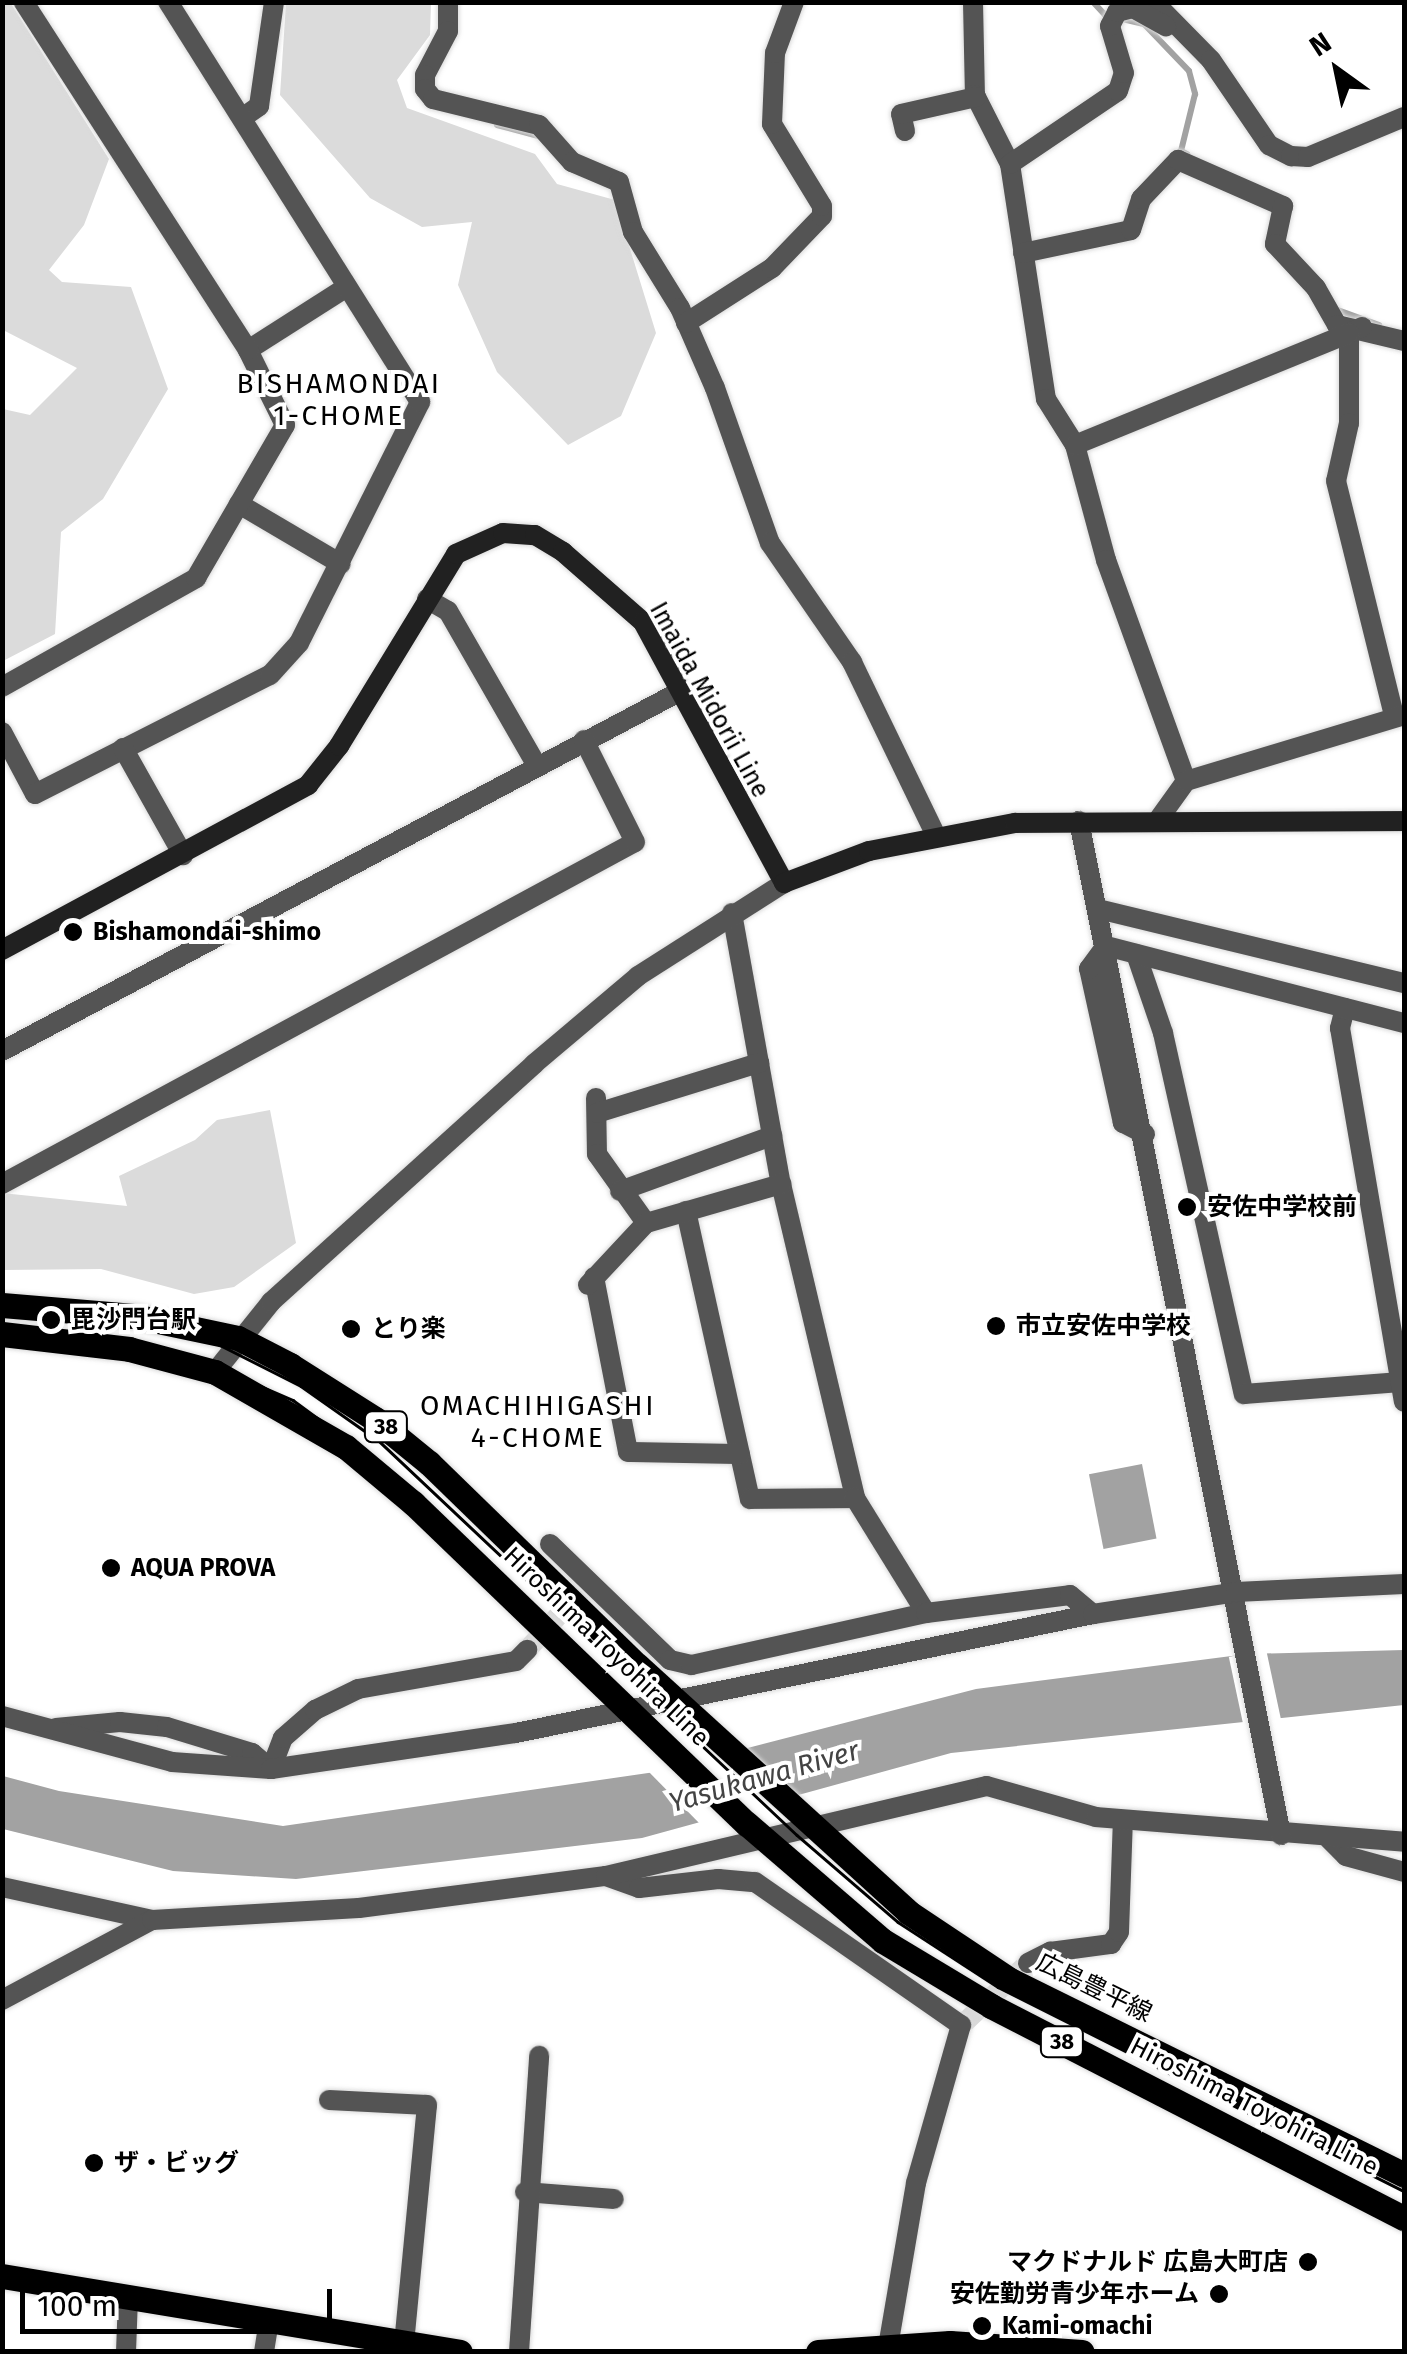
<!DOCTYPE html>
<meta charset="utf-8">
<style>
body{margin:0}
#map{position:relative;width:1407px;height:2354px;overflow:hidden;background:#fff;font-family:"Fira Sans","Noto Sans JP",sans-serif}
div>[style]{position:absolute}
[style*='--x']{left:calc(var(--x)*1px);top:calc(var(--y)*1px);width:calc(var(--w)*1px);rotate:calc(var(--a)*1deg)}
.green>*{inset:0;background:#dbdbdb}
.water>*{inset:0;background:#a2a2a2;transform-origin:0 0}
.pier>*{inset:0;background:#fff;transform-origin:0 0}
.stream>*{height:6px;margin:-3px;padding:0 3px;transform-origin:3px;border-radius:3px;background:#a2a2a2}
.minor-tunnel>*{height:20px;margin-top:-10px;transform-origin:0;background:repeating-linear-gradient(90deg,#d9d9d9 0 20px,transparent 0 30px)}
.roads{filter:drop-shadow(0 0 2px #dbdbdb) drop-shadow(0 0 2px #dbdbdb)}
.minor>*{height:20px;margin:-10px;padding:0 10px;transform-origin:10px;border-radius:10px;background:#545454}
.tertiary>*{height:20px;margin:-10px;padding:0 10px;transform-origin:10px;border-radius:10px;background:#545454}
.secondary>*{height:20px;margin:-10px;padding:0 10px;transform-origin:10px;border-radius:10px;background:#212121}
.primary>*{height:25px;margin:-12.5px;padding:0 12.5px;transform-origin:12.5px;border-radius:12.5px;background:#000}
.tram>*{height:2.5px;margin:-1.25px;padding:0 1.25px;transform-origin:1.25px;border-radius:1.25px;background:#000}
.dots>*{width:28px;height:28px;translate:-50% -50%;box-sizing:border-box;border:5px solid #fff;border-radius:50%}
span{translate:-50% -50%;white-space:nowrap;text-align:center;line-height:1.15;-webkit-text-stroke:8px #fff;paint-order:stroke}
.shield-label span{padding:2px 8px;background:#fff;border:2px solid;border-radius:8px;-webkit-text-stroke-width:0}
.shield-label{font-size:22px;color:#000;font-weight:700}
.street-label{font-size:25px;color:#000}
.poi-label{font-size:25px;color:#000;font-weight:700}
.left{translate:0 -50%;text-align:left}
.right{translate:-100% -50%;text-align:right}
.neighbourhood-label{font-size:28px;color:#000;letter-spacing:2.5px}
.water-label{font-size:28px;color:#434343;font-style:italic}
.frame{position:absolute;inset:0;border:5px solid #000;pointer-events:none}
.north{position:absolute;left:1287px;top:20px;width:100px;height:100px;-webkit-text-stroke:8px #fff;paint-order:stroke;rotate:327deg;font-size:28px;font-weight:700;line-height:40px;text-align:center;color:#000}
.north::after{content:'';display:block;margin:auto;width:35px;height:45px;background:#000;clip-path:polygon(50% 0,100% 100%,50% 72%,0 100%)}
.scale{position:absolute;left:20px;top:2289px;width:312px;height:45px;box-sizing:border-box;border:5px solid #000;border-top:0;padding-left:12px;font-size:30px;line-height:35px;white-space:nowrap;color:#000;-webkit-text-stroke:8px #fff;paint-order:stroke}
</style>
<div id="map">
<div class="green">
<div style="clip-path:polygon(10px 2px,109px 159px,84px 225px,49px 270px,62px 282px,131px 287px,168px 389px,103px 499px,61px 532px,55px 634px,3px 661px,3px 409px,30px 415px,77px 368px,3px 330px,2px 3px)"></div>
<div style="clip-path:polygon(286px 3px,431px 3px,430px 35px,397px 80px,407px 108px,535px 154px,557px 184px,615px 200px,656px 333px,621px 416px,568px 445px,497px 372px,458px 285px,472px 222px,422px 227px,370px 198px,280px 95px)"></div>
<div style="clip-path:polygon(270px 1110px,296px 1243px,234px 1287px,194px 1294px,101px 1269px,3px 1270px,2px 1193px,127px 1206px,119px 1176px,195px 1140px,217px 1120px)"></div>
</div>
<div class="water">
<div style="left:1142px;top:1464px;width:76px;height:54px;rotate:79deg"></div>
<div style="clip-path:polygon(1404px 1650px,1404px 1705px,951px 1753px,642px 1838px,296px 1879px,173px 1871px,3px 1829px,3px 1776px,59px 1791px,283px 1826px,655px 1772px,976px 1689px,1247px 1654px)"></div>
</div>
<div class="pier">
<div style="left:1266px;top:1649px;width:75px;height:38px;rotate:78deg"></div>
<div style="clip-path:polygon(737px 1746px,794px 1801px,703px 1827px,646px 1769px)"></div>
</div>
<div class="stream">
<div style="--x:1093;--y:2;--w:18;--a:47"></div>
<div style="--x:1105;--y:15;--w:40;--a:13"></div>
<div style="--x:1144;--y:24;--w:65;--a:46.2"></div>
<div style="--x:1189;--y:71;--w:24;--a:75"></div>
<div style="--x:1195;--y:94;--w:59;--a:103.8"></div>
<div style="--x:1181;--y:151;--w:7;--a:27"></div>
<div style="--x:497;--y:125;--w:42;--a:15"></div>
<div style="--x:1335;--y:309;--w:47;--a:20"></div>
</div>
<div class="minor-tunnel">
<div style="--x:527;--y:1650;--w:92;--a:-47.6"></div>
<div style="--x:965;--y:2022;--w:86;--a:-43.1"></div>
</div>
<div class="roads">
<div class="minor">
<div style="--x:448;--y:2;--w:29;--a:90"></div>
<div style="--x:448;--y:31;--w:50;--a:117.6"></div>
<div style="--x:425;--y:75;--w:14;--a:90"></div>
<div style="--x:425;--y:89;--w:13;--a:51"></div>
<div style="--x:433;--y:99;--w:109;--a:13.8"></div>
<div style="--x:539;--y:125;--w:50;--a:48.3"></div>
<div style="--x:572;--y:162;--w:51;--a:23.1"></div>
<div style="--x:619;--y:182;--w:52;--a:74.4"></div>
<div style="--x:633;--y:232;--w:89;--a:58.3"></div>
<div style="--x:680;--y:308;--w:87;--a:66.4"></div>
<div style="--x:715;--y:388;--w:164;--a:70.5"></div>
<div style="--x:770;--y:543;--w:145;--a:55.4"></div>
<div style="--x:852;--y:662;--w:193;--a:64.2"></div>
<div style="--x:973;--y:2;--w:93;--a:88.8"></div>
<div style="--x:975;--y:95;--w:77;--a:63.1"></div>
<div style="--x:1010;--y:164;--w:238;--a:81.3"></div>
<div style="--x:1046;--y:399;--w:54;--a:57.8"></div>
<div style="--x:1075;--y:445;--w:119;--a:74.9"></div>
<div style="--x:1106;--y:560;--w:235;--a:70.1"></div>
<div style="--x:1154;--y:2;--w:81;--a:45.5"></div>
<div style="--x:1211;--y:60;--w:103;--a:55.7"></div>
<div style="--x:1269;--y:145;--w:25;--a:27"></div>
<div style="--x:1291;--y:156;--w:17;--a:3"></div>
<div style="--x:1308;--y:157;--w:104;--a:-22.6"></div>
<div style="--x:242;--y:118;--w:21;--a:-35"></div>
<div style="--x:259;--y:106;--w:105;--a:-81.8"></div>
<div style="--x:905;--y:131;--w:17;--a:-103"></div>
<div style="--x:901;--y:114;--w:77;--a:-12.8"></div>
<div style="--x:1010;--y:164;--w:130;--a:-34.1"></div>
<div style="--x:1118;--y:91;--w:19;--a:-72"></div>
<div style="--x:1124;--y:73;--w:49;--a:-106.6"></div>
<div style="--x:1110;--y:26;--w:16;--a:-63"></div>
<div style="--x:1117;--y:12;--w:16;--a:-14"></div>
<div style="--x:1133;--y:8;--w:38;--a:29"></div>
<div style="--x:1023;--y:253;--w:110;--a:-12"></div>
<div style="--x:1131;--y:230;--w:33;--a:-72"></div>
<div style="--x:1141;--y:199;--w:54;--a:-46.5"></div>
<div style="--x:1178;--y:160;--w:115;--a:23.7"></div>
<div style="--x:1283;--y:206;--w:39;--a:102"></div>
<div style="--x:1275;--y:244;--w:60;--a:47"></div>
<div style="--x:1316;--y:288;--w:43;--a:60.4"></div>
<div style="--x:1337;--y:325;--w:69;--a:13.4"></div>
<div style="--x:686;--y:323;--w:102;--a:-32.6"></div>
<div style="--x:772;--y:268;--w:72;--a:-46.1"></div>
<div style="--x:822;--y:216;--w:10;--a:-90"></div>
<div style="--x:822;--y:206;--w:96;--a:-121.4"></div>
<div style="--x:772;--y:124;--w:71;--a:-87.6"></div>
<div style="--x:775;--y:53;--w:54;--a:-69.6"></div>
<div style="--x:1362;--y:327;--w:14;--a:155"></div>
<div style="--x:1349;--y:333;--w:90;--a:90"></div>
<div style="--x:1349;--y:423;--w:59;--a:102.6"></div>
<div style="--x:1336;--y:481;--w:242;--a:76.1"></div>
<div style="--x:248;--y:350;--w:117;--a:-32.5"></div>
<div style="--x:1075;--y:445;--w:296;--a:-22.2"></div>
<div style="--x:239;--y:504;--w:118;--a:30.5"></div>
<div style="--x:427;--y:599;--w:24;--a:30"></div>
<div style="--x:448;--y:611;--w:177;--a:60.1"></div>
<div style="--x:2;--y:687;--w:223;--a:-29.3"></div>
<div style="--x:196;--y:578;--w:177;--a:-59.8"></div>
<div style="--x:285;--y:425;--w:84;--a:-116.3"></div>
<div style="--x:248;--y:350;--w:414;--a:-122.8"></div>
<div style="--x:2;--y:732;--w:70;--a:62"></div>
<div style="--x:35;--y:794;--w:263;--a:-26.9"></div>
<div style="--x:270;--y:675;--w:43;--a:-47.8"></div>
<div style="--x:299;--y:643;--w:270;--a:-63.3"></div>
<div style="--x:420;--y:402;--w:473;--a:-122.2"></div>
<div style="--x:123;--y:748;--w:123;--a:60.7"></div>
<div style="--x:1158;--y:820;--w:48;--a:-54.3"></div>
<div style="--x:1186;--y:781;--w:228;--a:-16.8"></div>
<div style="--x:1098;--y:909;--w:315;--a:13.6"></div>
<div style="--x:732;--y:913;--w:275;--a:79.8"></div>
<div style="--x:781;--y:1184;--w:323;--a:76.7"></div>
<div style="--x:1136;--y:954;--w:83;--a:71.1"></div>
<div style="--x:1163;--y:1033;--w:370;--a:77.4"></div>
<div style="--x:1244;--y:1394;--w:157;--a:-4.4"></div>
<div style="--x:1345;--y:1008;--w:21;--a:104"></div>
<div style="--x:1340;--y:1028;--w:379;--a:80.3"></div>
<div style="--x:2;--y:1051;--w:766;--a:-27.94"></div>
<div style="--x:596;--y:1098;--w:56;--a:89"></div>
<div style="--x:597;--y:1154;--w:85;--a:54.6"></div>
<div style="--x:597;--y:1113;--w:170;--a:-17.2"></div>
<div style="--x:1145;--y:1134;--w:25;--a:-153"></div>
<div style="--x:1123;--y:1123;--w:158;--a:-102.4"></div>
<div style="--x:1089;--y:969;--w:29;--a:-54"></div>
<div style="--x:1106;--y:946;--w:308;--a:14.5"></div>
<div style="--x:2;--y:1184;--w:719;--a:-28.38"></div>
<div style="--x:635;--y:842;--w:114;--a:-116.6"></div>
<div style="--x:620;--y:1191;--w:162;--a:-19.9"></div>
<div style="--x:686;--y:1211;--w:295;--a:77.5"></div>
<div style="--x:750;--y:1499;--w:105;--a:-0.5"></div>
<div style="--x:855;--y:1498;--w:135;--a:58.3"></div>
<div style="--x:594;--y:1277;--w:178;--a:79"></div>
<div style="--x:628;--y:1452;--w:112;--a:1"></div>
<div style="--x:588;--y:1285;--w:85;--a:-46.9"></div>
<div style="--x:646;--y:1223;--w:141;--a:-16.1"></div>
<div style="--x:550;--y:1544;--w:167;--a:44"></div>
<div style="--x:670;--y:1660;--w:22;--a:13"></div>
<div style="--x:691;--y:1665;--w:241;--a:-12.5"></div>
<div style="--x:926;--y:1613;--w:145;--a:-7.1"></div>
<div style="--x:1070;--y:1595;--w:30;--a:40"></div>
<div style="--x:56;--y:1728;--w:64;--a:-5.4"></div>
<div style="--x:120;--y:1722;--w:47;--a:6.1"></div>
<div style="--x:167;--y:1727;--w:89;--a:17"></div>
<div style="--x:252;--y:1753;--w:25;--a:40"></div>
<div style="--x:271;--y:1769;--w:33;--a:-69"></div>
<div style="--x:283;--y:1738;--w:43;--a:-41.2"></div>
<div style="--x:315;--y:1710;--w:48;--a:-26"></div>
<div style="--x:358;--y:1689;--w:160;--a:-10"></div>
<div style="--x:516;--y:1661;--w:16;--a:-45"></div>
<div style="--x:1329;--y:1839;--w:24;--a:45"></div>
<div style="--x:1346;--y:1856;--w:60;--a:15.4"></div>
<div style="--x:606;--y:1876;--w:35;--a:20"></div>
<div style="--x:639;--y:1888;--w:80;--a:-6.5"></div>
<div style="--x:718;--y:1879;--w:37;--a:5"></div>
<div style="--x:755;--y:1882;--w:251;--a:34.8"></div>
<div style="--x:961;--y:2025;--w:164;--a:105.9"></div>
<div style="--x:916;--y:2183;--w:171;--a:99.7"></div>
<div style="--x:2;--y:1887;--w:154;--a:12.4"></div>
<div style="--x:1028;--y:1963;--w:25;--a:-27"></div>
<div style="--x:1050;--y:1952;--w:62;--a:-7.5"></div>
<div style="--x:1111;--y:1944;--w:14;--a:-56"></div>
<div style="--x:1119;--y:1932;--w:112;--a:-88"></div>
<div style="--x:2;--y:2000;--w:170;--a:-28.1"></div>
<div style="--x:152;--y:1920;--w:207;--a:-3.3"></div>
<div style="--x:359;--y:1908;--w:249;--a:-7.4"></div>
<div style="--x:606;--y:1876;--w:391;--a:-13.3"></div>
<div style="--x:987;--y:1786;--w:113;--a:15.9"></div>
<div style="--x:1096;--y:1817;--w:309;--a:4.6"></div>
<div style="--x:329;--y:2100;--w:98;--a:2.9"></div>
<div style="--x:427;--y:2105;--w:240;--a:95.5"></div>
<div style="--x:525;--y:2192;--w:89;--a:4.5"></div>
<div style="--x:126;--y:2352;--w:55;--a:-87.9"></div>
<div style="--x:264;--y:2352;--w:31;--a:-81"></div>
<div style="--x:519;--y:2352;--w:297;--a:-86.1"></div>
</div>
<div class="tertiary">
<div style="--x:1079;--y:821;--w:1034;--a:78.73"></div>
<div style="--x:215;--y:1372;--w:90;--a:-51.3"></div>
<div style="--x:271;--y:1302;--w:355;--a:-42.1"></div>
<div style="--x:534;--y:1064;--w:136;--a:-40.2"></div>
<div style="--x:638;--y:976;--w:173;--a:-32.5"></div>
<div style="--x:2;--y:1716;--w:176;--a:15.1"></div>
<div style="--x:172;--y:1762;--w:99;--a:4"></div>
<div style="--x:271;--y:1769;--w:248;--a:-8.4"></div>
<div style="--x:516;--y:1733;--w:589;--a:-11.65"></div>
<div style="--x:1093;--y:1614;--w:145;--a:-8.7"></div>
<div style="--x:1236;--y:1592;--w:168;--a:-2.7"></div>
</div>
<div class="secondary">
<div style="--x:2;--y:950;--w:348;--a:-28.3"></div>
<div style="--x:308;--y:785;--w:50;--a:-51.5"></div>
<div style="--x:339;--y:746;--w:225;--a:-58.6"></div>
<div style="--x:456;--y:554;--w:51;--a:-24.1"></div>
<div style="--x:503;--y:533;--w:32;--a:4"></div>
<div style="--x:535;--y:535;--w:33;--a:31"></div>
<div style="--x:563;--y:552;--w:106;--a:41.2"></div>
<div style="--x:643;--y:622;--w:297;--a:61.6"></div>
<div style="--x:784;--y:883;--w:91;--a:-20.6"></div>
<div style="--x:869;--y:851;--w:149;--a:-10.9"></div>
<div style="--x:1015;--y:823;--w:389;--a:-0.3"></div>
</div>
<div class="primary">
<div style="--x:2;--y:1305;--w:132;--a:4.8"></div>
<div style="--x:134;--y:1316;--w:106;--a:11.9"></div>
<div style="--x:238;--y:1338;--w:59;--a:27.4"></div>
<div style="--x:290;--y:1365;--w:101;--a:32.4"></div>
<div style="--x:375;--y:1419;--w:70;--a:39.2"></div>
<div style="--x:429;--y:1463;--w:291;--a:44.2"></div>
<div style="--x:638;--y:1666;--w:365;--a:42.3"></div>
<div style="--x:908;--y:1912;--w:123;--a:33.7"></div>
<div style="--x:1010;--y:1980;--w:440;--a:26.3"></div>
<div style="--x:2;--y:1334;--w:128;--a:6.7"></div>
<div style="--x:129;--y:1349;--w:89;--a:15"></div>
<div style="--x:215;--y:1372;--w:151;--a:29.8"></div>
<div style="--x:346;--y:1447;--w:87;--a:39.9"></div>
<div style="--x:413;--y:1503;--w:463;--a:43.9"></div>
<div style="--x:747;--y:1824;--w:179;--a:40.7"></div>
<div style="--x:883;--y:1941;--w:126;--a:31"></div>
<div style="--x:991;--y:2006;--w:464;--a:27.2"></div>
<div style="--x:2;--y:2276;--w:464;--a:9.4"></div>
<div style="--x:818;--y:2352;--w:132;--a:-3.9"></div>
<div style="--x:950;--y:2343;--w:132;--a:3.9"></div>
</div>
</div>
<div class="tram">
<div style="--x:2;--y:1302;--w:141;--a:5.7"></div>
<div style="--x:142;--y:1316;--w:77;--a:19.9"></div>
<div style="--x:214;--y:1342;--w:97;--a:26.8"></div>
<div style="--x:301;--y:1386;--w:95;--a:35.2"></div>
<div style="--x:379;--y:1441;--w:574;--a:43.31"></div>
<div style="--x:797;--y:1835;--w:133;--a:40.7"></div>
<div style="--x:898;--y:1922;--w:119;--a:33"></div>
<div style="--x:998;--y:1987;--w:454;--a:26.7"></div>
<div style="--x:2;--y:1330;--w:138;--a:5.4"></div>
<div style="--x:139;--y:1343;--w:71;--a:16.4"></div>
<div style="--x:207;--y:1363;--w:94;--a:23.3"></div>
<div style="--x:293;--y:1400;--w:137;--a:36.4"></div>
</div>
<div class="dots">
<div style="left:73px;top:932px;background:#000"></div>
<div style="left:1187px;top:1207px;background:#000"></div>
<div style="left:51px;top:1320px;background:#000"></div>
<div style="left:996px;top:1326px;background:#000"></div>
<div style="left:351px;top:1329px;background:#000"></div>
<div style="left:111px;top:1568px;background:#000"></div>
<div style="left:94px;top:2163px;background:#000"></div>
<div style="left:1308px;top:2262px;background:#000"></div>
<div style="left:1219px;top:2294px;background:#000"></div>
<div style="left:982px;top:2326px;background:#000"></div>
</div>
<div class="shield-label">
<span style="left:386px;top:1427px">38</span>
<span style="left:1062px;top:2042px">38</span>
</div>
<div class="street-label">
<span style="left:709px;top:700px;rotate:61deg">Imaida Midorii Line</span>
<span style="left:606px;top:1647px;rotate:44deg">Hiroshima Toyohira Line</span>
<span style="left:1094px;top:1988px;rotate:26deg">広島豊平線</span>
<span style="left:1254px;top:2107px;rotate:27deg">Hiroshima Toyohira Line</span>
</div>
<div class="poi-label">
<span class="left" style="left:93px;top:932px">Bishamondai-shimo</span>
<span class="left" style="left:1207px;top:1207px">安佐中学校前</span>
<span class="left" style="left:71px;top:1320px">毘沙門台駅</span>
<span class="left" style="left:1016px;top:1326px">市立安佐中学校</span>
<span class="left" style="left:371px;top:1329px">とり楽</span>
<span class="left" style="left:131px;top:1568px">AQUA PROVA</span>
<span class="left" style="left:114px;top:2163px">ザ・ビッグ</span>
<span class="right" style="left:1288px;top:2262px">マクドナルド 広島大町店</span>
<span class="right" style="left:1199px;top:2294px">安佐勤労青少年ホーム</span>
<span class="left" style="left:1002px;top:2326px">Kami-omachi</span>
</div>
<div class="neighbourhood-label">
<span style="left:339px;top:400px">BISHAMONDAI<br>1-CHOME</span>
<span style="left:538px;top:1422px">OMACHIHIGASHI<br>4-CHOME</span>
</div>
<div class="water-label">
<span style="left:764px;top:1777px;rotate:-16deg">Yasukawa River</span>
</div>
<div class="frame"></div>
<div class="north">N</div>
<div class="scale">100 m</div>
</div>
